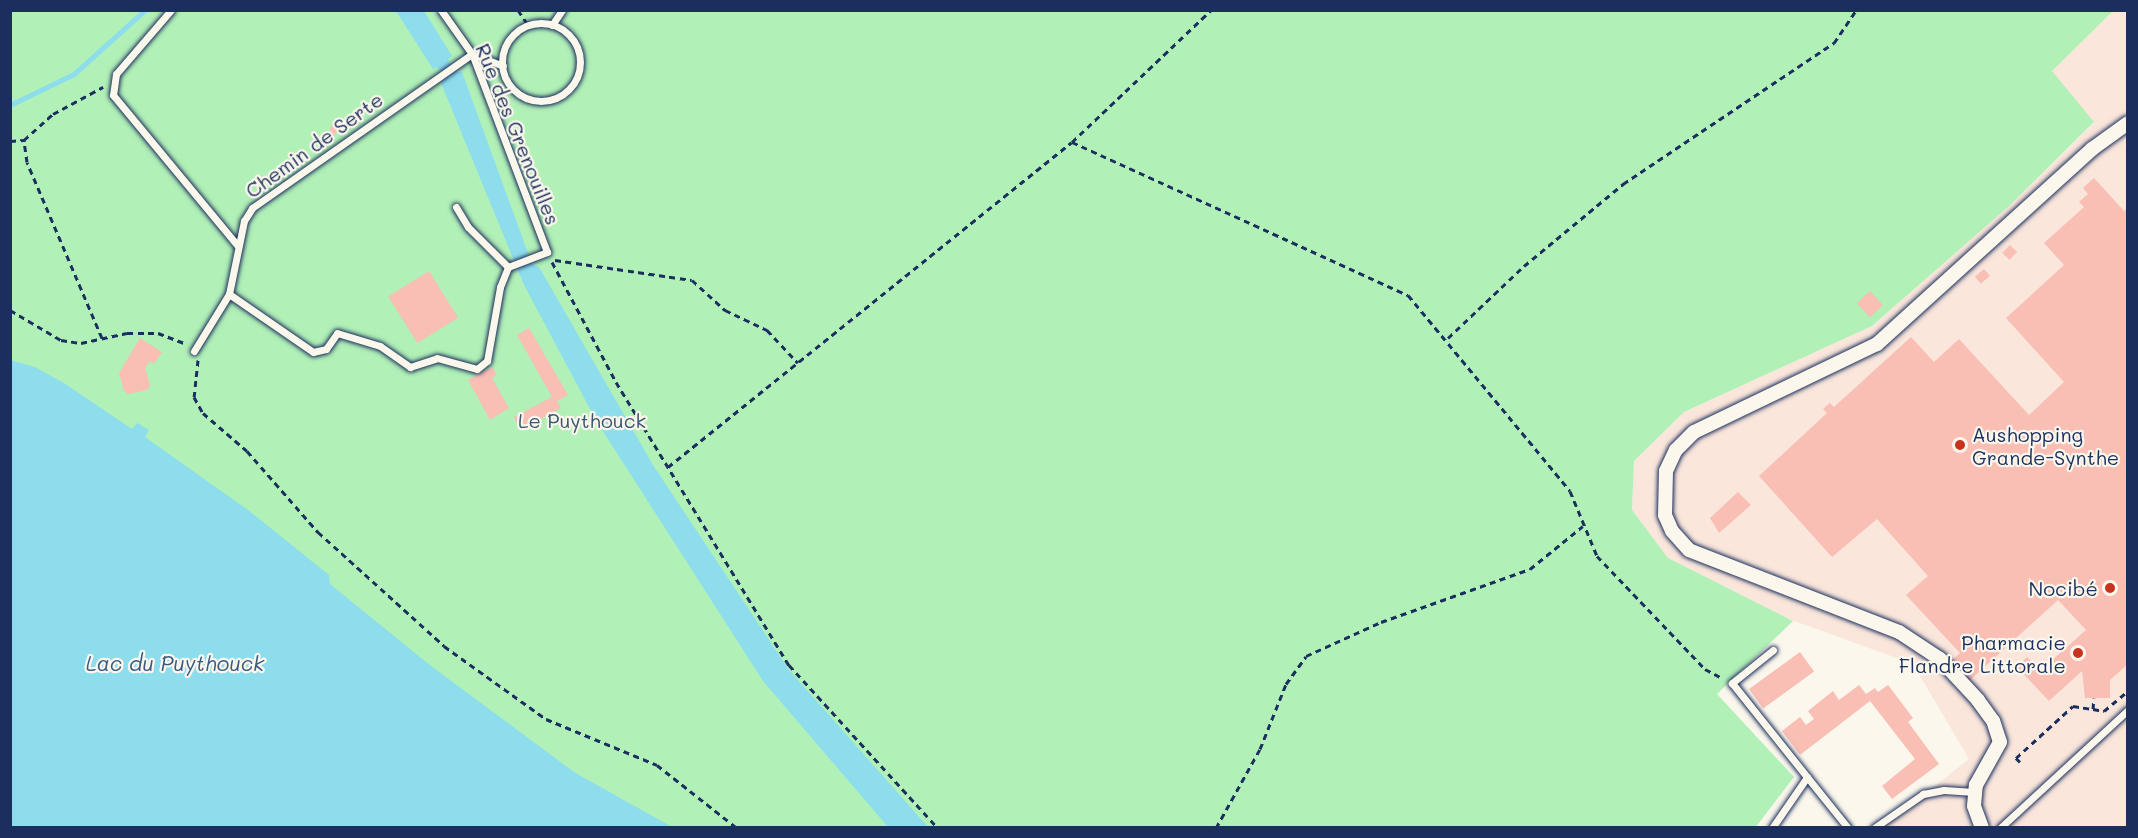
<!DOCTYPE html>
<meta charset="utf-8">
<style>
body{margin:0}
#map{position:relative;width:2138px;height:838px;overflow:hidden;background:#fbf7ec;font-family:Mali,sans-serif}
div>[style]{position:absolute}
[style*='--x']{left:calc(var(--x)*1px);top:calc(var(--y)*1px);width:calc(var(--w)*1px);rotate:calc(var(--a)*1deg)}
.built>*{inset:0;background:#fae6db}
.green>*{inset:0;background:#b1f0b7}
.water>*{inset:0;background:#8edded}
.stream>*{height:4.5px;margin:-2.25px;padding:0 2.25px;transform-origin:2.25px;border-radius:2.25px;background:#8edded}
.building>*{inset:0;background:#f9beb4;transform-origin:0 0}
.path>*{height:3px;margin-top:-1.5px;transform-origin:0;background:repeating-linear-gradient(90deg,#1b2f5e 0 6px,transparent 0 10.5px)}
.roads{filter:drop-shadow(0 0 2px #1b2f5e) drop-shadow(0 0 2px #1b2f5e)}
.service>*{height:7px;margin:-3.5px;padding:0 3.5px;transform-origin:3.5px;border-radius:3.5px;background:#fbf7ec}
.service>.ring{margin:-3.5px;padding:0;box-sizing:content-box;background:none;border:7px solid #fbf7ec;border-radius:50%}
.minor>*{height:14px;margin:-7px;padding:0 7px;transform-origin:7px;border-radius:7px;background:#fbf7ec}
.dots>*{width:16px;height:16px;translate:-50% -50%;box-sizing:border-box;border:3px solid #fbf7ec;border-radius:50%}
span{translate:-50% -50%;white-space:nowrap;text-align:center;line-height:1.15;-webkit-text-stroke:4.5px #fbf7ec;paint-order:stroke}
.street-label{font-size:20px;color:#1b2f5e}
.park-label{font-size:20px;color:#395670}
.poi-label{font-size:20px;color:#1b2f5e}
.left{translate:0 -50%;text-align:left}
.right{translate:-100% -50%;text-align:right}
.water-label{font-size:21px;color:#385a82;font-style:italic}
.frame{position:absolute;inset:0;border:12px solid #1b2f5e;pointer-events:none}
</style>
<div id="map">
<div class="built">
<div style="clip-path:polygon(2113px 11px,2127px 11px,2127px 827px,1883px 827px,1969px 759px,1913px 664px,1775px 614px,1668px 558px,1632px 510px,1634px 461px,1684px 412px,1872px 326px,2009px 206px,2094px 123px,2051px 71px)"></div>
</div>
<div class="green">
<div style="clip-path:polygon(10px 11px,2113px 11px,2052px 71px,2094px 122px,2009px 206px,1872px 326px,1684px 412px,1634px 461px,1632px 510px,1668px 558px,1793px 621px,1717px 694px,1794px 777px,1755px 828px,11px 827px)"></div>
</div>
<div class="water">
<div style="clip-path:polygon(396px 11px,424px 11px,452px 56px,448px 59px,454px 71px,462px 72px,532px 264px,539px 267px,653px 465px,789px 670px,928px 827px,888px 827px,763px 681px,597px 422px,524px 285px,441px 83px,445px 76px,437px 67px,433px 69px)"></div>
<div style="clip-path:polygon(10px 360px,35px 367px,64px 383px,132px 429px,137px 423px,149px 430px,145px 437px,248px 510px,329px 575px,330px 584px,431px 666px,574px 772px,672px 827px,11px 827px)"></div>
</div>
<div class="stream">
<div style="--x:10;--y:105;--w:71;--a:-25.8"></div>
<div style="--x:74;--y:74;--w:96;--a:-42"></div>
</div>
<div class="building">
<div style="clip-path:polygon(342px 118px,343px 128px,331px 137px,330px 127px)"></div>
<div style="clip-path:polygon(2094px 178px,2124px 211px,2128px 208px,2128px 664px,2110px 680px,2110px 698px,2085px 698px,2082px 671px,2049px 701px,2017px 667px,2027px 657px,2040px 671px,2086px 630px,2058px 600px,1969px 681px,1951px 661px,1960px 653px,1906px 595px,1928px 576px,1877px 519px,1832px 557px,1759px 476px,1827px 413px,1823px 409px,1830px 403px,1834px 407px,1911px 337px,1934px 362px,1959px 339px,2029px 415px,2064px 382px,2006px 318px,2064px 265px,2044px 243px,2084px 207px,2079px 202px,2088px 194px,2083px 188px)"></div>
<div style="left:2010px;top:245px;width:10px;height:11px;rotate:45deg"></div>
<div style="left:1984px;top:269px;width:9px;height:12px;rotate:49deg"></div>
<div style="left:429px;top:271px;width:55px;height:48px;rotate:58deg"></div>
<div style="left:1870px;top:291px;width:19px;height:18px;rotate:47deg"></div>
<div style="clip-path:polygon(529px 328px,568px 395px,557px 401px,561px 408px,520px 430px,514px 417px,552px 397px,517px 335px)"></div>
<div style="clip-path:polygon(140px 338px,162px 352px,154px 364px,150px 361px,145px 368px,150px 385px,147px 390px,128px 394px,124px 391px,119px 373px)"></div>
<div style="clip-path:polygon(492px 367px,497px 375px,492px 378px,509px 408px,490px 420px,468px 380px)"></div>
<div style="clip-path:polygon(1738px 492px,1751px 505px,1719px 533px,1710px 518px)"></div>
<div style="left:1800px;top:652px;width:24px;height:63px;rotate:54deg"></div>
<div style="clip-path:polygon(1859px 685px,1866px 694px,1875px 688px,1878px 692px,1888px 685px,1913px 718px,1908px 722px,1939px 764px,1892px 799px,1882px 786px,1915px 759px,1870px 701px,1800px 755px,1782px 731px,1800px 717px,1806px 725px,1814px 719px,1808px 711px,1833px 691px,1839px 700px)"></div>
</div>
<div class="path">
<div style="--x:518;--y:10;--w:18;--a:56"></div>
<div style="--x:10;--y:141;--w:14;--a:-4"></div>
<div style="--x:1072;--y:142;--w:369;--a:24.5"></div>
<div style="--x:1408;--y:295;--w:254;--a:50.4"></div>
<div style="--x:1570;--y:491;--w:70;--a:67.4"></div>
<div style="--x:1597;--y:556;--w:156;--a:46.3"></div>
<div style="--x:1705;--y:669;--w:19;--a:28"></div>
<div style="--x:555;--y:260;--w:138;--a:8.3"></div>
<div style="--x:692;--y:280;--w:45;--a:42.3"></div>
<div style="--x:725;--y:310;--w:47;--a:25.5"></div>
<div style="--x:767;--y:330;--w:45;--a:46.8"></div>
<div style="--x:552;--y:262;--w:136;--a:61.9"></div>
<div style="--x:616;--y:382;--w:332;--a:58.6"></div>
<div style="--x:789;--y:665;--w:221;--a:47.6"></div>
<div style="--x:10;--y:310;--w:59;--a:30.5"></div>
<div style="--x:61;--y:340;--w:20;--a:9"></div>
<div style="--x:81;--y:343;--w:47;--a:-12.3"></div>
<div style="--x:127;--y:333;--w:31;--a:0"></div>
<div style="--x:158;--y:333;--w:30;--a:21"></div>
<div style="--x:102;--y:338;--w:191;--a:-113.1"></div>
<div style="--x:27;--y:162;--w:22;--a:-98"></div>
<div style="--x:24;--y:140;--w:39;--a:-42"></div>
<div style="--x:53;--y:114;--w:57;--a:-28.4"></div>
<div style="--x:1448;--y:338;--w:105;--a:-43.5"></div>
<div style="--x:1524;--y:266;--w:129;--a:-39.6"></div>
<div style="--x:1623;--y:184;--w:254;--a:-33.8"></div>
<div style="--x:1834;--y:43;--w:40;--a:-56"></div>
<div style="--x:198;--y:360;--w:37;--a:96"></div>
<div style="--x:194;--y:397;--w:18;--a:61"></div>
<div style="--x:203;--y:413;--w:58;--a:40.8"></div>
<div style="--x:247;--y:451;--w:108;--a:48.8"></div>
<div style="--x:318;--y:532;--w:170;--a:42.1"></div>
<div style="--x:444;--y:646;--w:125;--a:35.6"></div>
<div style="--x:546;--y:719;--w:120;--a:22.5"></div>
<div style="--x:657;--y:765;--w:102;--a:38.2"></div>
<div style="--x:668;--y:467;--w:518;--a:-38.82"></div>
<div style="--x:1072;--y:142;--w:192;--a:-43.5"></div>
<div style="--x:2093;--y:709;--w:11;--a:10"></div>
<div style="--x:2104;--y:711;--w:31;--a:-40"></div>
<div style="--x:2020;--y:762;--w:6;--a:-135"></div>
<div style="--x:2016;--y:758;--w:77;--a:-42.4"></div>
<div style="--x:2073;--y:706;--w:20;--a:9"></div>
<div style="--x:2093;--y:709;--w:11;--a:-85"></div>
<div style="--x:1216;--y:828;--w:90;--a:-60.9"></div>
<div style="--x:1260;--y:749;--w:70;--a:-68.2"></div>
<div style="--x:1286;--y:684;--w:34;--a:-54"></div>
<div style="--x:1306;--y:656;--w:82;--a:-24.4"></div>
<div style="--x:1381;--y:622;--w:158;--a:-19.6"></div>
<div style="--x:1530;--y:569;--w:68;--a:-39.1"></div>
</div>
<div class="roads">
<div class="service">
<div style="--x:171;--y:10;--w:84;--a:130.7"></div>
<div style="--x:116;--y:74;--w:21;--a:98"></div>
<div style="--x:113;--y:95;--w:195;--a:50.4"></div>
<div class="ring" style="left:502px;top:23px;width:71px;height:71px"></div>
<div style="--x:552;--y:25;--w:18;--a:-56"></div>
<div style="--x:472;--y:54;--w:33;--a:21"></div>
<div style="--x:456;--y:207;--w:23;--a:59"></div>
<div style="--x:468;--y:227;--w:57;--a:45"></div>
<div style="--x:229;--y:294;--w:102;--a:34.6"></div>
<div style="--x:313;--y:352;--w:13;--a:-13"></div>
<div style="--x:326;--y:349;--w:19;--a:-55"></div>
<div style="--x:337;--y:333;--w:45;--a:16.8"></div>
<div style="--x:380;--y:346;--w:37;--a:35"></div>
<div style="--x:410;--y:367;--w:28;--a:-18"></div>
<div style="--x:437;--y:358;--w:41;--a:15.4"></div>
<div style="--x:477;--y:369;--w:13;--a:-39"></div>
<div style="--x:487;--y:361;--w:75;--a:-80"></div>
<div style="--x:500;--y:287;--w:22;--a:-68"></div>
<div style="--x:508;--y:267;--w:42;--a:-21"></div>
<div style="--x:547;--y:252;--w:212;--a:-110.7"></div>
<div style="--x:472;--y:54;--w:54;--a:-125.2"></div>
<div style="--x:194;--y:351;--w:67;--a:-58.4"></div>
<div style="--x:229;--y:294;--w:75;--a:-78.4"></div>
<div style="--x:244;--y:221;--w:15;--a:-58"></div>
<div style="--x:252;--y:208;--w:269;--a:-35"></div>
<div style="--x:1773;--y:650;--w:53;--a:141.2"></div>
<div style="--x:1732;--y:683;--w:120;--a:51.4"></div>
<div style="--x:1772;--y:828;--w:62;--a:-55.5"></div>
<div style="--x:1807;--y:777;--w:65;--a:51.2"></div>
<div style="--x:1874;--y:828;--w:60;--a:-34.8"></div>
<div style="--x:1923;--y:794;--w:21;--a:-11"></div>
<div style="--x:1944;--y:790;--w:30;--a:4"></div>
<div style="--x:2000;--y:828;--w:174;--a:-42.7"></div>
</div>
<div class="minor">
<div style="--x:1982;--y:828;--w:23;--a:-110"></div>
<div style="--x:1974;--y:806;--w:21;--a:-85"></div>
<div style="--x:1976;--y:785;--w:49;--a:-60.8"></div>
<div style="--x:2000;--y:742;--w:22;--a:-108"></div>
<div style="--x:1993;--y:721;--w:26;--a:-126"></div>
<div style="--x:1978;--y:700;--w:56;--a:-132.8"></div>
<div style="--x:1940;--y:659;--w:49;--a:-146.6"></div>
<div style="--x:1899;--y:632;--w:225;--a:-158.7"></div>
<div style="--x:1689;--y:550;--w:25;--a:-132"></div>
<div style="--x:1672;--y:531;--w:17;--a:-114"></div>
<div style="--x:1665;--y:515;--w:44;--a:-88.7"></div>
<div style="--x:1666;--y:471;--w:23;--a:-65"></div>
<div style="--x:1676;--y:450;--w:25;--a:-45"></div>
<div style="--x:1694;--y:432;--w:203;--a:-25.7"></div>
<div style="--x:1877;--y:344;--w:290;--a:-42.2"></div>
<div style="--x:2092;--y:149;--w:44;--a:-35.8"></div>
</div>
</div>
<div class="dots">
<div style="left:1960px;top:445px;background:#c8321e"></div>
<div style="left:2110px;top:588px;background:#c8321e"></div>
<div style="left:2078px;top:653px;background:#c8321e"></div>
</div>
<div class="street-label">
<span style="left:518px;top:134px;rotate:68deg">Rue des Grenouilles</span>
<span style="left:314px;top:145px;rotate:-36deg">Chemin de Serte</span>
</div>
<div class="park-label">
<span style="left:582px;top:420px">Le Puythouck</span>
</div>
<div class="poi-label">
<span class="left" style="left:1972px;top:446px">Aushopping<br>Grande-Synthe</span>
<span class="right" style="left:2098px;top:588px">Nocibé</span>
<span class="right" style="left:2066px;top:654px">Pharmacie<br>Flandre Littorale</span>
</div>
<div class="water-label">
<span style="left:175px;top:663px">Lac du Puythouck</span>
</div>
<div class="frame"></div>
</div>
